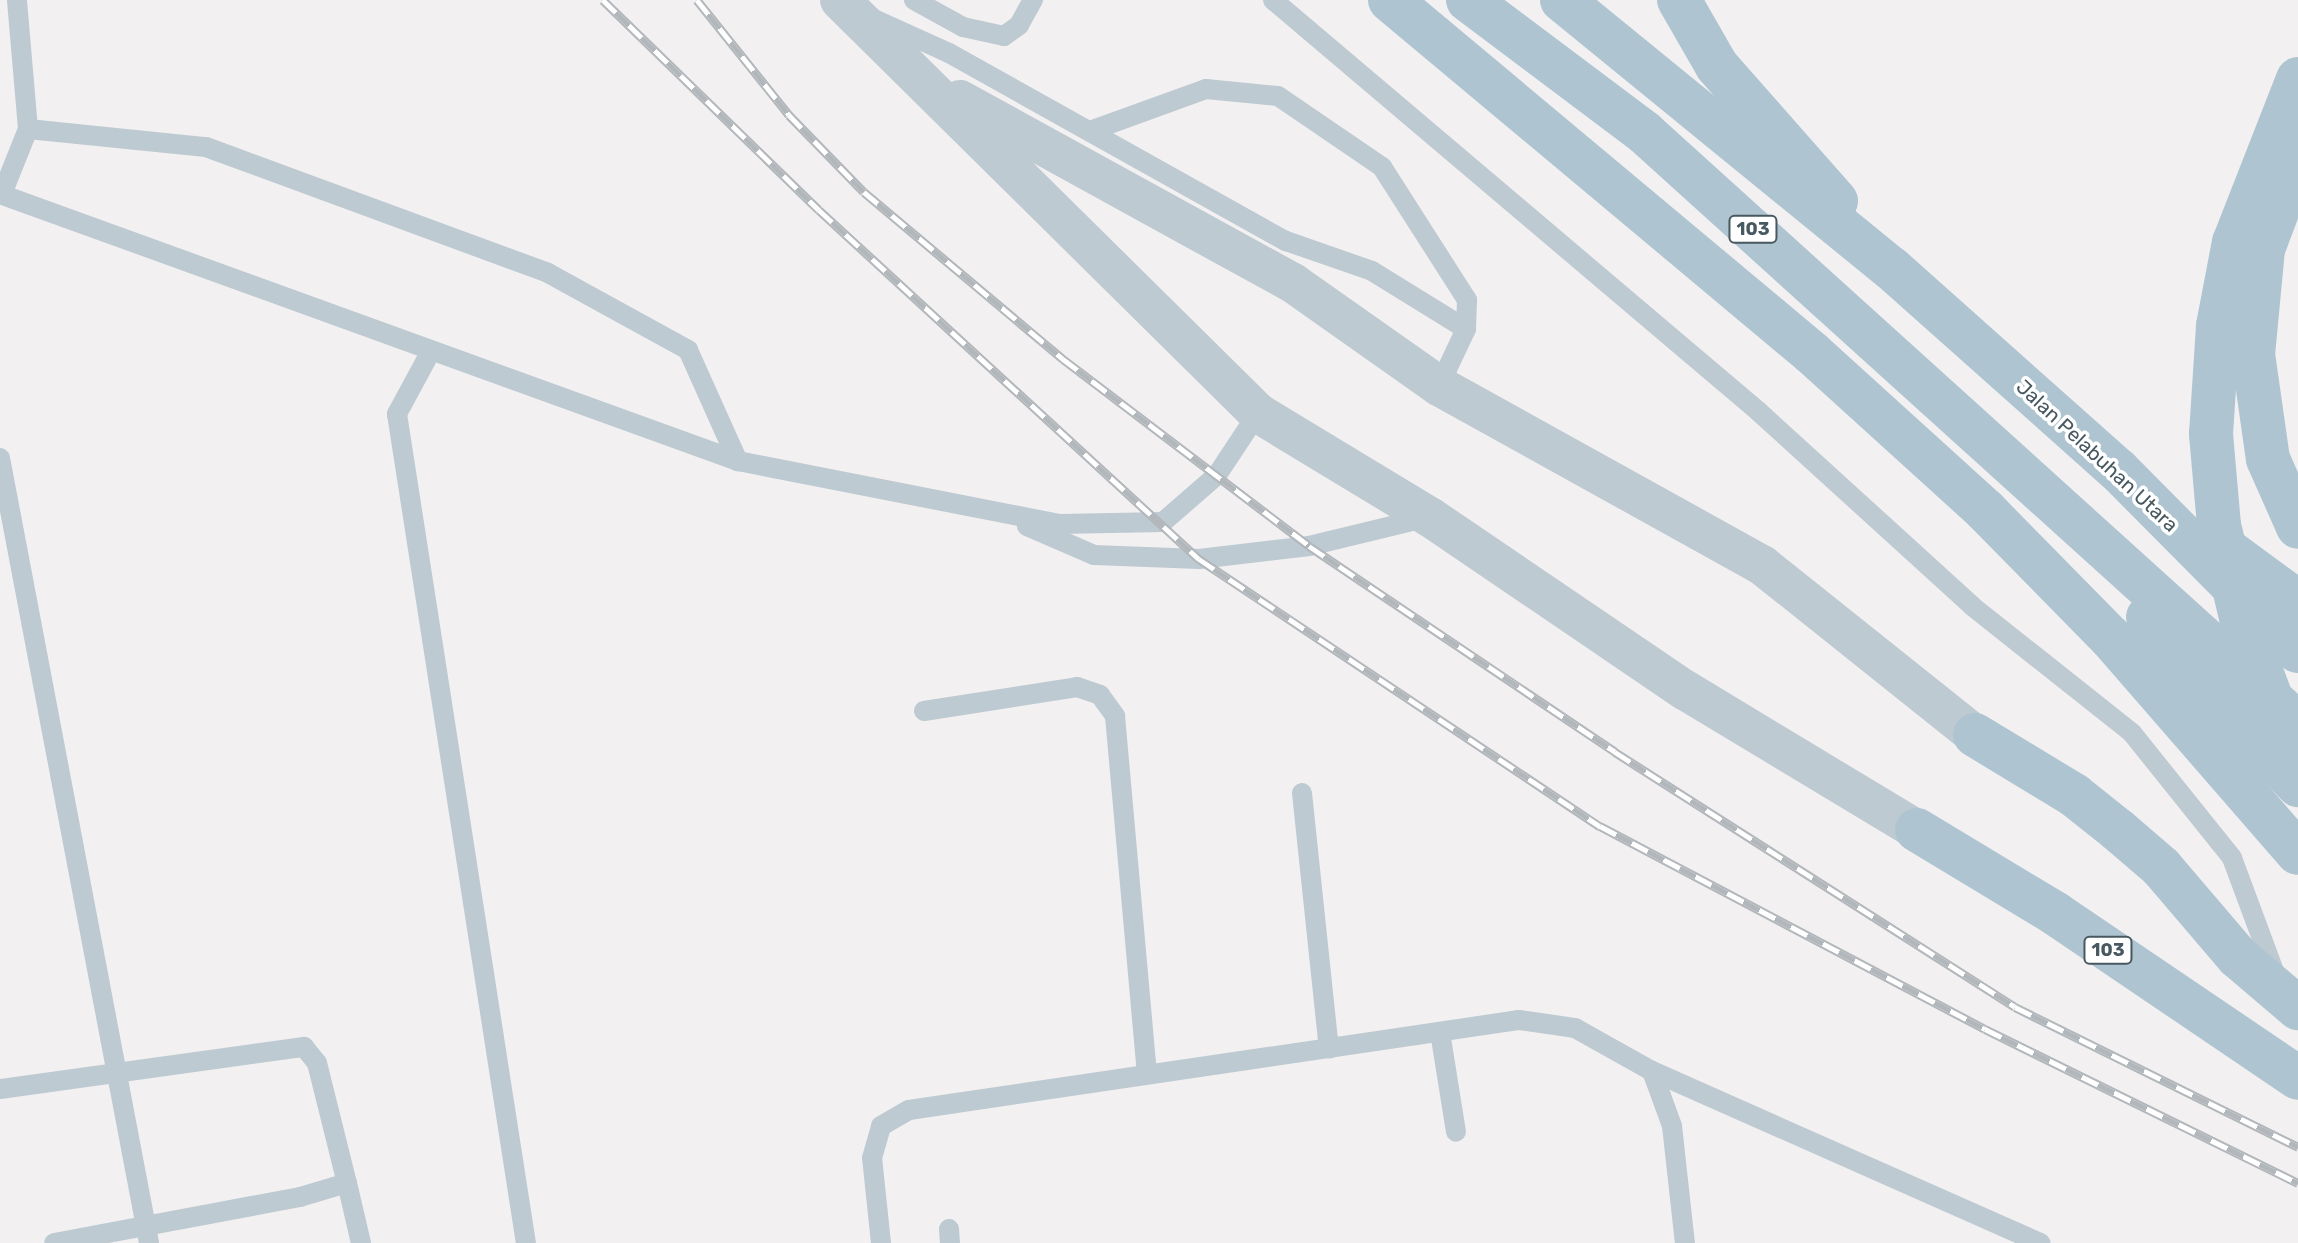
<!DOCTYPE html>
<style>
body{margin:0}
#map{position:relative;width:2298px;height:1243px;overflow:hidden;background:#f3f0f1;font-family:Rubik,sans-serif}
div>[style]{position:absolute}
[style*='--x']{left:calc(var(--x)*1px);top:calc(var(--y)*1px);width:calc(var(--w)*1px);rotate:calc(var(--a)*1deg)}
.lane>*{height:20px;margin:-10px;padding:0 10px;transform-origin:10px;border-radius:10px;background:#bdcad1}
.street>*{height:40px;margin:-20px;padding:0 20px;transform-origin:20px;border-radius:20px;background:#bdcad1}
.primary>*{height:44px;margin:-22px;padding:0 22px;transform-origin:22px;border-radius:22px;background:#aec5d1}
.rail>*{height:9px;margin-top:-4.5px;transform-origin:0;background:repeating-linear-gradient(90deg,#fff 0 18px,#b2b7bb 0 36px);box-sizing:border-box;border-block:2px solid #b2b7bb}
.primary-bridge>*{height:44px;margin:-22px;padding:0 22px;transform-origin:22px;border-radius:22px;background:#aec5d1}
span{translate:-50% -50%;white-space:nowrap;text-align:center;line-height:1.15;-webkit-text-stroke:7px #fff;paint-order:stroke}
.shield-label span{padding:2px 6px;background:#fff;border:2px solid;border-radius:6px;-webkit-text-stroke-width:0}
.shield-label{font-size:18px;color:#475860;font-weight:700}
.street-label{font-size:20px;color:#475860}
</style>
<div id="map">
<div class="lane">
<div style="--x:914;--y:0;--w:56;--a:28.9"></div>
<div style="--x:963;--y:27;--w:42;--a:12.4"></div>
<div style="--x:1004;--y:36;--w:19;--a:-36"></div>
<div style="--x:1019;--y:25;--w:29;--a:-61"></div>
<div style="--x:1273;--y:0;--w:636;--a:40.28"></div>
<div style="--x:1758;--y:411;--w:290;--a:42.3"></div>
<div style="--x:1972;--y:606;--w:204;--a:38.4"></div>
<div style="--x:2132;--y:733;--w:160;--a:51.3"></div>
<div style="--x:2232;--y:858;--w:129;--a:69.6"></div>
<div style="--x:874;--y:19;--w:82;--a:24.4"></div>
<div style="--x:949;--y:53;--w:386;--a:29.2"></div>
<div style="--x:1286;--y:241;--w:91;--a:19.2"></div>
<div style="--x:1372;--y:271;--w:110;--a:31.7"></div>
<div style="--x:1466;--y:329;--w:63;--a:115.3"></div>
<div style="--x:28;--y:129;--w:179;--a:5.8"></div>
<div style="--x:206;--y:147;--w:364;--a:20.2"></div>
<div style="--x:548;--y:273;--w:160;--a:28.8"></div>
<div style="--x:688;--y:350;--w:122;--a:65.8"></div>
<div style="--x:1090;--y:131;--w:123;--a:-19.9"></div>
<div style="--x:1206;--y:89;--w:72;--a:5.6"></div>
<div style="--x:1278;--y:96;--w:126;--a:34.3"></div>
<div style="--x:1382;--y:167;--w:158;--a:57.4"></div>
<div style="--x:1467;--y:300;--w:29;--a:92"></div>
<div style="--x:0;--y:194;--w:785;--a:19.89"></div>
<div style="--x:738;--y:461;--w:328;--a:11.1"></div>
<div style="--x:1060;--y:524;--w:103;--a:-1.1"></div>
<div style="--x:1163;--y:522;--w:72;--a:-41"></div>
<div style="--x:1217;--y:475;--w:74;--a:-56.5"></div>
<div style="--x:2;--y:194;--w:70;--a:-68.2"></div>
<div style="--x:28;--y:129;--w:129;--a:-94.9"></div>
<div style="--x:431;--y:351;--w:72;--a:118.4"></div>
<div style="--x:397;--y:414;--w:839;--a:81.16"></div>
<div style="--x:0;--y:458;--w:799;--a:79.25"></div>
<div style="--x:1027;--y:526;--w:73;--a:23.4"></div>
<div style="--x:1094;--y:555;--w:105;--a:2.2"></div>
<div style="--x:1199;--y:559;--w:111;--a:-6.7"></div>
<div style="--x:1309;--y:546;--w:123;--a:-13.6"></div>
<div style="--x:924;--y:711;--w:155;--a:-8.9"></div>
<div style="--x:1077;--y:687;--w:24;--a:19"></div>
<div style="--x:1100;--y:695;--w:26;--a:54"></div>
<div style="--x:1115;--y:716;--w:358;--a:84.9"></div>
<div style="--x:1302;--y:793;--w:257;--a:84"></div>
<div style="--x:1440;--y:1032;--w:101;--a:80.9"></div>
<div style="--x:1652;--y:1071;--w:425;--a:23.9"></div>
<div style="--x:0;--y:1089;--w:307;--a:-7.9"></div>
<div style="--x:304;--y:1047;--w:21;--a:51"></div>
<div style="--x:317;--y:1063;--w:124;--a:76"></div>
<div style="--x:347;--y:1183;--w:49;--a:163.4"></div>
<div style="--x:300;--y:1197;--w:250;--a:169.4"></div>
<div style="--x:347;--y:1183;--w:62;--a:76.9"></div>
<div style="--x:949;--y:1229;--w:14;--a:86"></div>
<div style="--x:881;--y:1243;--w:85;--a:-96"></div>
<div style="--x:872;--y:1158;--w:33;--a:-74"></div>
<div style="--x:881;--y:1126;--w:32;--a:-30"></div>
<div style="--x:909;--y:1110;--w:617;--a:-8.39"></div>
<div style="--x:1519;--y:1020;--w:57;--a:8.1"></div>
<div style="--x:1575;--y:1028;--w:88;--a:29.2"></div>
<div style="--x:1652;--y:1071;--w:59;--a:70"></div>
<div style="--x:1672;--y:1126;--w:118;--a:83.7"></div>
</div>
<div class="street">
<div style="--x:840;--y:0;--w:588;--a:44.66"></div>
<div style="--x:1258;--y:413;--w:201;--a:31.2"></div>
<div style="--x:1430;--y:517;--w:308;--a:34.2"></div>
<div style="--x:1685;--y:690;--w:271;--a:31.1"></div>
<div style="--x:960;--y:100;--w:380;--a:28.8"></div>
<div style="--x:1293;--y:283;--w:179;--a:35.2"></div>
<div style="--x:1439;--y:386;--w:369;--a:29"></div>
<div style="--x:1762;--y:565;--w:273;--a:38.6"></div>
</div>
<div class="primary">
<div style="--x:1390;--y:0;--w:550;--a:39.91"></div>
<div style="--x:1812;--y:353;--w:234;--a:42.2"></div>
<div style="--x:1985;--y:510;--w:178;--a:45.5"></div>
<div style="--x:2110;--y:637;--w:286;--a:49"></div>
<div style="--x:1468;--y:0;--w:221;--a:36.9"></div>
<div style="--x:1645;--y:133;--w:857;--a:42.12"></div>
<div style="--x:1562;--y:0;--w:424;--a:39.2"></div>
<div style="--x:1891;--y:268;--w:304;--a:41.7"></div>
<div style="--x:2118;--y:470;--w:255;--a:45.2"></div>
<div style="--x:1679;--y:0;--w:76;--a:60.1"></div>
<div style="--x:1717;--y:66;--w:180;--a:48.6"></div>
<div style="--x:2298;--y:156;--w:99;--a:110.6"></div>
<div style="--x:2263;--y:249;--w:105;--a:95.4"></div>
<div style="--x:2253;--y:354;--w:106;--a:81.9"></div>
<div style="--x:2268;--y:459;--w:74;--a:66.2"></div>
<div style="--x:2223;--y:547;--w:93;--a:36.3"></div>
<div style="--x:2148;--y:617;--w:107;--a:51.1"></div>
<div style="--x:2215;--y:700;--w:119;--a:45.7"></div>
<div style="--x:1975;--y:735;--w:116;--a:31.2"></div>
<div style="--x:2074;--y:795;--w:56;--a:38.5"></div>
<div style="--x:2118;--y:830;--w:57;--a:40.7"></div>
<div style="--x:2161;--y:867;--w:118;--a:49.5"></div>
<div style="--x:2238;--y:957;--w:79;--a:40.4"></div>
<div style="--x:1917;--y:830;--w:162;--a:31.1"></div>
<div style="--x:2056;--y:914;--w:292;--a:34.1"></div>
</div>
<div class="rail">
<div style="--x:603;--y:0;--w:301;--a:44.2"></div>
<div style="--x:819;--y:210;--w:516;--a:42.57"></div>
<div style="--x:1199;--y:559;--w:482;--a:33.7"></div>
<div style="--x:1600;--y:826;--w:435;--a:27.8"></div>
<div style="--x:1985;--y:1029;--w:349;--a:26.2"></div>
<div style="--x:697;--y:0;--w:147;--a:51.3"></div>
<div style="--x:789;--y:115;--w:107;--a:45.8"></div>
<div style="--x:864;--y:192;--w:260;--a:40"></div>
<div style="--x:1063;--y:359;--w:309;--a:37.2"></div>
<div style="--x:1309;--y:546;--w:369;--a:33.9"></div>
<div style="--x:1615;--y:752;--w:474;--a:32.5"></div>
<div style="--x:2015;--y:1007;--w:316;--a:26.3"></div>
</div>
<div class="primary-bridge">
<div style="--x:2298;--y:79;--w:175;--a:111.4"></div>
<div style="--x:2234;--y:242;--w:86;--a:100.8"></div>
<div style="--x:2218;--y:326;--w:108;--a:93.7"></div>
<div style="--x:2211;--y:434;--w:91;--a:85"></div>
<div style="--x:2219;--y:525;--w:95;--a:76.6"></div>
<div style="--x:2241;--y:617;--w:86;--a:69.7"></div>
<div style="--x:2271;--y:698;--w:57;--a:61.6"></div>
</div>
<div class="shield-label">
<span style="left:1753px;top:229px">103</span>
<span style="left:2108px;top:950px">103</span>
</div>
<div class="street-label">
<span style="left:2097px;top:456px;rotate:43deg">Jalan Pelabuhan Utara</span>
</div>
</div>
